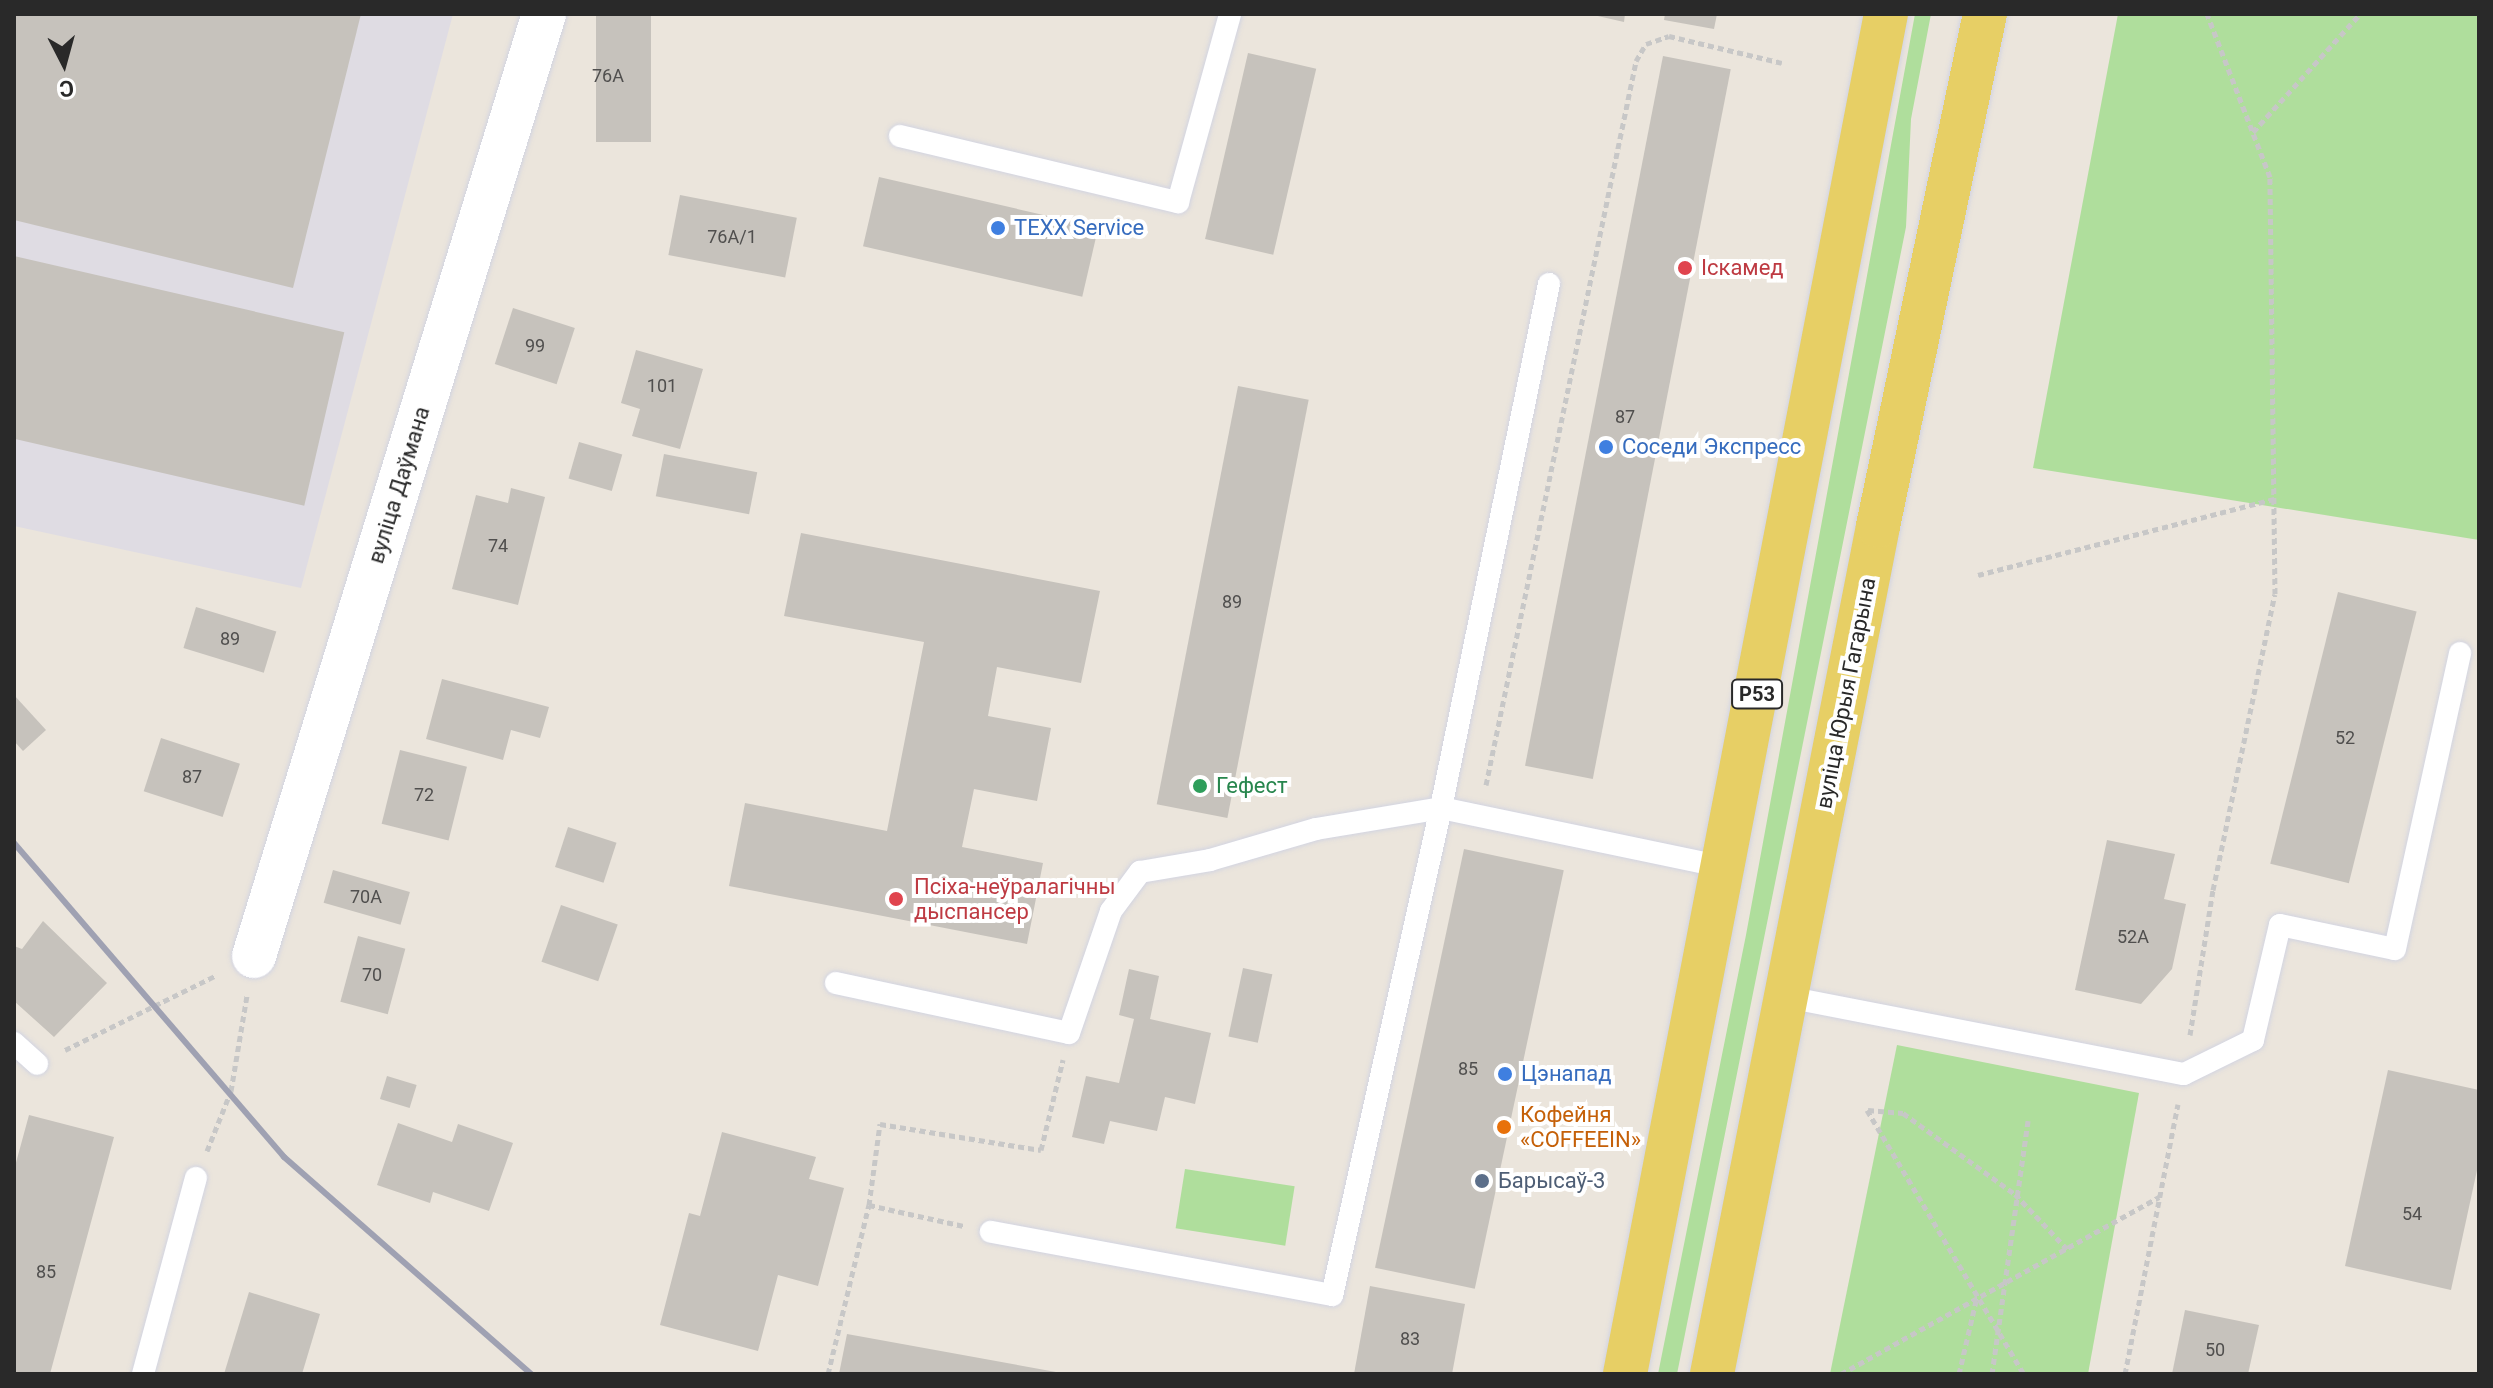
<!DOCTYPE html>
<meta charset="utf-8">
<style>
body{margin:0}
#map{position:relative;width:2493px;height:1388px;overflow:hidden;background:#ebe5dc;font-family:Roboto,sans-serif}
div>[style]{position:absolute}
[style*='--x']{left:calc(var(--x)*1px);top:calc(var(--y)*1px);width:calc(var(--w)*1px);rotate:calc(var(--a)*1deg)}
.industrial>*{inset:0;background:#dfdce3}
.green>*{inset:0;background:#afde9c;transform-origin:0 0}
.building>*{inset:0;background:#c6c2bc;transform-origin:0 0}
.path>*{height:5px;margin-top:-2.5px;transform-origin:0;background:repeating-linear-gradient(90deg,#c7c7c7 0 6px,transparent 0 10px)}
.roads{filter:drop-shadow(0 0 2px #d2d4e1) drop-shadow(0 0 2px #d2d4e1)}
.lane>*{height:22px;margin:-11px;padding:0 11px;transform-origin:11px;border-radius:11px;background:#fff}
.street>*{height:44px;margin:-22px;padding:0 22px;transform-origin:22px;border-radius:22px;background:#fff}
.primary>*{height:44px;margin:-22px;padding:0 22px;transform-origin:22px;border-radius:22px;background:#e7cf65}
.rail>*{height:6px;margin:-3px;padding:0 3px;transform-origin:3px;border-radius:3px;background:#9fa1b2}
.dots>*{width:22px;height:22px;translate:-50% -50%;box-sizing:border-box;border:4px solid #fff;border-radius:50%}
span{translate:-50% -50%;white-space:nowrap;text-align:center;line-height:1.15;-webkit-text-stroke:8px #fff;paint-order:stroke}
.number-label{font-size:18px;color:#504f4e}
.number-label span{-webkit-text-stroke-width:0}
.shield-label span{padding:2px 6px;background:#fff;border:2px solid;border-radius:6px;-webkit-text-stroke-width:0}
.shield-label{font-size:20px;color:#292929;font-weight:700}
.shop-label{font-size:22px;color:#366cbe}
.left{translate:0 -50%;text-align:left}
.health-label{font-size:22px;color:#be3a42}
.street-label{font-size:22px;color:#292929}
.leisure-label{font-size:22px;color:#27864d}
.food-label{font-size:22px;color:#c56008}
.service-label{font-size:22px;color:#4e5e75}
.frame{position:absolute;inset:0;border:16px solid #292929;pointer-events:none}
.north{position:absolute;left:24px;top:24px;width:80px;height:80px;-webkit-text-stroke:6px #fff;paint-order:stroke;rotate:174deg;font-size:22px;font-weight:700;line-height:32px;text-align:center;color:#292929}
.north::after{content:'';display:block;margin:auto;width:28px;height:36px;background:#292929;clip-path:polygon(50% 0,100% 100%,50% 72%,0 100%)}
</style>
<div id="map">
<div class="industrial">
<div style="clip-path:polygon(14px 14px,453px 14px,301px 588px,14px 526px)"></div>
</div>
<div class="green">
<div style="clip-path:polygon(1915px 14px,1931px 14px,1911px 119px,1906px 227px,1677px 1374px,1658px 1374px,1746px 935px)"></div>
<div style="clip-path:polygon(2118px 14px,2479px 14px,2479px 540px,2033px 468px)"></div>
<div style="clip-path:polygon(1897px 1045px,2139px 1093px,2088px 1374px,1830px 1374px)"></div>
<div style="left:1185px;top:1169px;width:111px;height:60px;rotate:9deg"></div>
</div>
<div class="building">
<div style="clip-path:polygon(14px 14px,361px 14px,293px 288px,14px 220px)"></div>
<div style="left:596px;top:14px;width:55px;height:128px"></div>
<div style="clip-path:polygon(1589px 14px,1625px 14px,1624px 22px)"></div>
<div style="clip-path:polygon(1665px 14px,1717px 14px,1714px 29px,1664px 20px)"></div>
<div style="left:1248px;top:53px;width:70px;height:191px;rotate:13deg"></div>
<div style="left:1663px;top:56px;width:69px;height:723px;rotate:11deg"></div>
<div style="left:879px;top:177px;width:225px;height:71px;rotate:13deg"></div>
<div style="left:680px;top:195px;width:119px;height:61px;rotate:11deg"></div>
<div style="left:14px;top:256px;width:339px;height:178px;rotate:13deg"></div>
<div style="left:513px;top:308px;width:65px;height:59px;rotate:18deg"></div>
<div style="clip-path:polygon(636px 350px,703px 369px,680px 449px,632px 436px,640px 409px,621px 403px)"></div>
<div style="left:1238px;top:386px;width:72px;height:426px;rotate:11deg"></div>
<div style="left:579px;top:442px;width:45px;height:38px;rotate:16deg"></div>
<div style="left:664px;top:454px;width:95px;height:43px;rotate:11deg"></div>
<div style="clip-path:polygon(511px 488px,545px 497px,518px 605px,452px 589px,476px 495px,508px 503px)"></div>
<div style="clip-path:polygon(801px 533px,1100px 591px,1081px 683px,997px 667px,988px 716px,1051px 728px,1037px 801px,974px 789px,962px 847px,1043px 863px,1027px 944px,729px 886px,745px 803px,887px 831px,924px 642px,784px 616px)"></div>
<div style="left:2338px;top:592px;width:81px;height:280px;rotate:14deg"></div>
<div style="left:196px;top:607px;width:84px;height:43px;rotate:17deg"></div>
<div style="clip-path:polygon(442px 679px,549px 707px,540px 738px,511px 730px,503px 760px,426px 739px)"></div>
<div style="clip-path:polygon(14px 695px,46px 730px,23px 751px,14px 741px)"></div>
<div style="left:161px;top:738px;width:83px;height:56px;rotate:18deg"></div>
<div style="left:400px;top:750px;width:69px;height:76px;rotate:14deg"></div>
<div style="left:568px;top:827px;width:51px;height:42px;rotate:18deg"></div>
<div style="clip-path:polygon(2107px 840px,2175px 854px,2164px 899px,2186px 904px,2172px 969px,2141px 1004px,2075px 990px)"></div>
<div style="left:1464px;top:849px;width:102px;height:428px;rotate:12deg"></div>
<div style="left:333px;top:870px;width:80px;height:34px;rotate:16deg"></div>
<div style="left:561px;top:905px;width:60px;height:60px;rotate:19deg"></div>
<div style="clip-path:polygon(43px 921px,107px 983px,54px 1037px,14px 1001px,14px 946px,22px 949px)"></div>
<div style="left:358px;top:936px;width:49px;height:68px;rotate:15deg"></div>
<div style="left:1243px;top:968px;width:30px;height:70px;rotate:12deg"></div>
<div style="clip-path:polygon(1129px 969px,1159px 976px,1150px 1019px,1211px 1033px,1195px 1104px,1165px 1097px,1157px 1131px,1110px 1121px,1104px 1144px,1072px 1137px,1086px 1076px,1119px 1083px,1134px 1019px,1119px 1015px)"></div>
<div style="clip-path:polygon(2388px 1070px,2479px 1090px,2479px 1161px,2451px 1290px,2345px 1266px)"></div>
<div style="left:387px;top:1076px;width:31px;height:24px;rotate:17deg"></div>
<div style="clip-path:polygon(29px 1115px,114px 1137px,50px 1374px,14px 1374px,14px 1170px)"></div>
<div style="clip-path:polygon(398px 1123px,452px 1142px,458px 1124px,513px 1143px,489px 1211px,433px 1192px,430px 1203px,377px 1185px)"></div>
<div style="clip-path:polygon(722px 1132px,816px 1157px,809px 1179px,844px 1188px,818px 1286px,778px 1275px,758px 1351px,660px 1325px,689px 1213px,700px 1216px)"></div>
<div style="clip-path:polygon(1370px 1286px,1465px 1304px,1452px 1374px,1354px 1374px)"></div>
<div style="clip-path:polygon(249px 1292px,320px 1314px,302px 1374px,224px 1374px)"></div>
<div style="clip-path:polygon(2185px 1310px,2259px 1325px,2248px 1374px,2172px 1374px)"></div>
<div style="clip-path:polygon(847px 1334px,1056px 1372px,1056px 1374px,839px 1374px)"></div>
</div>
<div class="path">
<div style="--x:2253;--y:132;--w:159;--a:-47.8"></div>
<div style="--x:1978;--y:575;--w:306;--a:-14.4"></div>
<div style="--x:1486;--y:785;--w:739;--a:-78.29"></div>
<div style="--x:1636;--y:61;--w:20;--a:-60"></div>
<div style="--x:1646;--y:44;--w:24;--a:-19"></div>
<div style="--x:1669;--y:36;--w:116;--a:13.4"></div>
<div style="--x:2190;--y:1035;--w:147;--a:-81"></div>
<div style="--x:2213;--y:890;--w:302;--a:-78.2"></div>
<div style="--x:2275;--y:594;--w:417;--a:-90.7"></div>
<div style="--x:2270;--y:177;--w:175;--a:-111.1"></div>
<div style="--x:65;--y:1050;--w:169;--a:-26.3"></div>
<div style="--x:1867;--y:1110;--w:307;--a:59.3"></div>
<div style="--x:1868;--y:1110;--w:35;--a:5"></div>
<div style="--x:1903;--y:1113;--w:138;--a:35.9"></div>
<div style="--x:2015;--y:1194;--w:76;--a:46.6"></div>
<div style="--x:207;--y:1151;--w:65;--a:-68.2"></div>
<div style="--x:231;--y:1091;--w:97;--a:-80.5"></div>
<div style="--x:869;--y:1205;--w:82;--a:-82.3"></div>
<div style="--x:880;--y:1124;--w:163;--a:9.2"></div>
<div style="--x:1041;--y:1150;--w:93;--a:-76.3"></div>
<div style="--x:828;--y:1374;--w:174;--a:-76.4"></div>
<div style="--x:869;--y:1205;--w:97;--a:12.5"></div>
<div style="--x:1841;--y:1374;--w:364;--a:-29.1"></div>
<div style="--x:1959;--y:1374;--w:75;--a:-76.9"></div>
<div style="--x:1992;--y:1374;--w:256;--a:-81.9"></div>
<div style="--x:2125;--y:1374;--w:275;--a:-78.9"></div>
</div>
<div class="roads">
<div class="lane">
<div style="--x:900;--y:136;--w:286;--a:13.4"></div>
<div style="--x:1178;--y:202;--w:195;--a:-74.5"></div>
<div style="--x:1549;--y:284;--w:535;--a:101.65"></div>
<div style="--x:1441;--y:808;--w:289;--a:11.8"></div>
<div style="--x:836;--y:983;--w:238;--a:12.1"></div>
<div style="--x:1069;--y:1033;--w:129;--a:-71"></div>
<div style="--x:1111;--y:911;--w:49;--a:-53.4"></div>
<div style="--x:1140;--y:872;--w:71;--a:-9.7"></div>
<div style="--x:1210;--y:860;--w:110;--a:-16.3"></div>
<div style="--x:1316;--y:829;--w:127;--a:-9.5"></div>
<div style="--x:1441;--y:808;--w:499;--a:102.6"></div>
<div style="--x:1332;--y:1295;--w:347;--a:-169.5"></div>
<div style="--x:1787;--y:997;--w:404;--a:11"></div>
<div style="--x:2184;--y:1074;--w:77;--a:-26.2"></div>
<div style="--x:2253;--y:1040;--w:118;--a:-76.8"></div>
<div style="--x:2280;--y:925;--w:117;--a:11.8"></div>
<div style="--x:2395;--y:949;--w:303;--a:-77.6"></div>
<div style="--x:14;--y:1043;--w:31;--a:42"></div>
<div style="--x:143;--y:1374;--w:203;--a:-74.9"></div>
</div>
<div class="street">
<div style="--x:254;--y:956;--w:986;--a:-72.89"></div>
</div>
<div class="primary">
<div style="--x:1625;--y:1374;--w:1385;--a:-79.14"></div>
<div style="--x:1712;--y:1374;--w:864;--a:-78.92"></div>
<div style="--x:1878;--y:526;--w:523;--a:-78.2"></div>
</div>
</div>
<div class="rail">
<div style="--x:14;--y:843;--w:414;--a:49.3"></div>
<div style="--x:284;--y:1157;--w:329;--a:41.3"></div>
</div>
<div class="dots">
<div style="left:998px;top:228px;background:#3f7fe0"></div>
<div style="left:1685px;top:268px;background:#e0444e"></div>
<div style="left:1606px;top:447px;background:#3f7fe0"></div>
<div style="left:1200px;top:786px;background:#2e9e5b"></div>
<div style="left:896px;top:899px;background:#e0444e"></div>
<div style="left:1505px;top:1074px;background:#3f7fe0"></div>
<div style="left:1504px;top:1127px;background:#e8710a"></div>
<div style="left:1482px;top:1181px;background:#5c6f8a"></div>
</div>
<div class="number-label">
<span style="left:608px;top:76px">76А</span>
<span style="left:732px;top:237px">76А/1</span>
<span style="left:535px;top:346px">99</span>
<span style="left:662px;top:386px">101</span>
<span style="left:1625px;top:417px">87</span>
<span style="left:498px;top:546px">74</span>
<span style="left:1232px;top:602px">89</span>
<span style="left:230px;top:639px">89</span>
<span style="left:2345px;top:738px">52</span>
<span style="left:192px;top:777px">87</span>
<span style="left:424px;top:795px">72</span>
<span style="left:366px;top:897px">70А</span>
<span style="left:2133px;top:937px">52А</span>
<span style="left:372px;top:975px">70</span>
<span style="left:1468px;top:1069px">85</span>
<span style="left:2412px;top:1214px">54</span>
<span style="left:46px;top:1272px">85</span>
<span style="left:1410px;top:1339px">83</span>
<span style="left:2215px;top:1350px">50</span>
</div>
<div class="shield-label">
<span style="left:1757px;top:694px">Р53</span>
</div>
<div class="shop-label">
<span class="left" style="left:1014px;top:228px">TEXX Service</span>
<span class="left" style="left:1622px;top:447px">Соседи Экспресс</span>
<span class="left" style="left:1521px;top:1074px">Цэнапад</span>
</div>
<div class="health-label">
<span class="left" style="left:1701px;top:268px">Іскамед</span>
<span class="left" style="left:914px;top:899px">Псіха-неўралагічны<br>дыспансер</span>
</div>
<div class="street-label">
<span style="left:399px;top:485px;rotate:-73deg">вуліца Даўмана</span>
<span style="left:1846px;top:693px;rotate:-79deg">вуліца Юрыя Гагарына</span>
</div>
<div class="leisure-label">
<span class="left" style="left:1216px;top:786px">Гефест</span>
</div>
<div class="food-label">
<span class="left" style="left:1520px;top:1127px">Кофейня<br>«COFFEEIN»</span>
</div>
<div class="service-label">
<span class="left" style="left:1498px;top:1181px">Барысаў-3</span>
</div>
<div class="frame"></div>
<div class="north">С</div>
</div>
